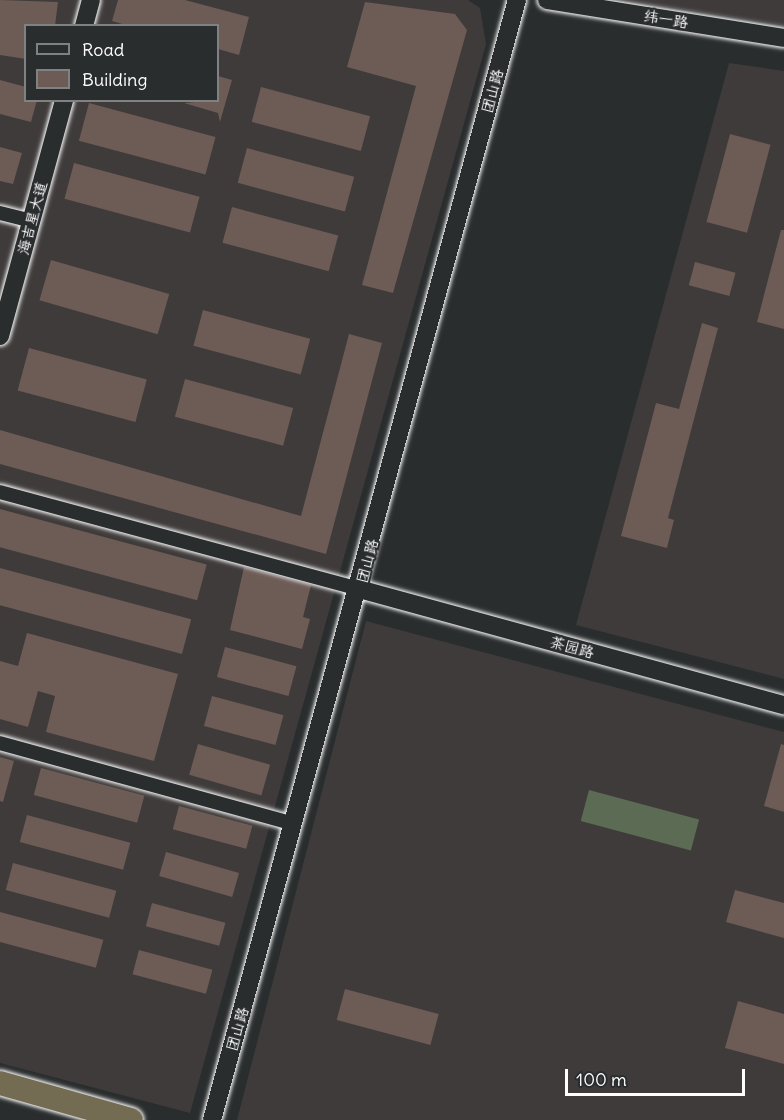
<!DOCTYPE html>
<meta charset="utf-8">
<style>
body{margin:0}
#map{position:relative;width:784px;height:1120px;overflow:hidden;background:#2a2d2e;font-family:Delius,"LXGW WenKai TC",sans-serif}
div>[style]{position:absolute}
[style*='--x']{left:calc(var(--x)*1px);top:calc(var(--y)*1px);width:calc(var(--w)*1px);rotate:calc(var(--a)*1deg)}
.built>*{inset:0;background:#3e3b3a}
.green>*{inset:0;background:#5c6b53;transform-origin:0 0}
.building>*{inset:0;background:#6d5b56;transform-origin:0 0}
.roads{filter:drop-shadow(0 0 2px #fff) drop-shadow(0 0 2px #fff)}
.minor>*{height:14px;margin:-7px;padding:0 7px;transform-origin:7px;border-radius:7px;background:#2a2d2e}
.tertiary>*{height:18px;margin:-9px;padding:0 9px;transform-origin:9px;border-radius:9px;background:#2a2d2e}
.trunk>*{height:24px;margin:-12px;padding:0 12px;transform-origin:12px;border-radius:12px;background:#736b52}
span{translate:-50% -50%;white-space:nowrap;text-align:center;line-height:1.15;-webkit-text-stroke:4.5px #2a2d2e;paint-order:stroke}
.street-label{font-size:15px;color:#fff}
.legend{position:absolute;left:24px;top:24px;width:195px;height:78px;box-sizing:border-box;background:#2a2d2e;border:2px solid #7f8182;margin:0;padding:8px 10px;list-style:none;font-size:18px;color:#fff}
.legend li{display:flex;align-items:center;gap:12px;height:30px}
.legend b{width:30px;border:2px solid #7f8182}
.scale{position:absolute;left:565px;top:1069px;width:180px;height:27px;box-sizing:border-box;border:3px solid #fff;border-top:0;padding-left:8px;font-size:18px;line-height:21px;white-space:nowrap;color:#fff;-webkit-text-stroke:4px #2a2d2e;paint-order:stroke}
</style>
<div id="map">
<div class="built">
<div style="clip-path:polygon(evenodd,0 0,468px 0,480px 8px,486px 44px,190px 1113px,0 1063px,0 0,26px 26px,218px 26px,218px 100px,26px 100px,26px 26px)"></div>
<div style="clip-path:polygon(625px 0,784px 0,784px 25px)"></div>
<div style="clip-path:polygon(729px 63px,784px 71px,784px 679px,576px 625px)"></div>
<div style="clip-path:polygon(366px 621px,784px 732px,784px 1120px,237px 1120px)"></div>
</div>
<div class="green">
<div style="left:589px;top:790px;width:114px;height:32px;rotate:15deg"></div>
</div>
<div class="building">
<div style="clip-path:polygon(0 0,58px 2px,55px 26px,26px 26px,26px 59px,0 55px)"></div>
<div style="clip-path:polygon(118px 0,185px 0,249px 17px,239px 55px,218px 49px,218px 26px,129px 26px,112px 21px)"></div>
<div style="clip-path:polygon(365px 2px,455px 14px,467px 30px,393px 293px,362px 285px,416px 86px,347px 67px)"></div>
<div style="clip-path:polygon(218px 76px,232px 80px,220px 122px,218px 113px,184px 103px,218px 100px)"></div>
<div style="clip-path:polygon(0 80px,26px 87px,26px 100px,37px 100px,31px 122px,0 114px)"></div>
<div style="left:261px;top:87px;width:113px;height:36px;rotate:15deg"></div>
<div style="left:89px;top:103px;width:131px;height:39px;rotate:15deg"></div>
<div style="left:730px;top:134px;width:42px;height:91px;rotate:15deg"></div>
<div style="clip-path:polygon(0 147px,22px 153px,13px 184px,0 181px)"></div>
<div style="left:247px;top:148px;width:111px;height:36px;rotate:15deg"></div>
<div style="left:74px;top:163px;width:130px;height:37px;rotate:15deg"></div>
<div style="left:232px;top:207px;width:110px;height:37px;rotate:15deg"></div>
<div style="clip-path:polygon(781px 230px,784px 230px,784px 329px,757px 322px)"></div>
<div style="left:51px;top:260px;width:123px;height:42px;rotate:16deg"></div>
<div style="left:695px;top:262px;width:42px;height:24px;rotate:15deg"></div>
<div style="left:203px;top:310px;width:111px;height:37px;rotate:15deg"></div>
<div style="clip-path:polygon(702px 323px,718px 328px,668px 518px,674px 520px,667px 548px,621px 536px,656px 403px,679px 409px)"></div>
<div style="clip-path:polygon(349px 334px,382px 343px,326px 554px,0 464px,0 430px,301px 516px)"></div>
<div style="left:29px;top:348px;width:122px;height:44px;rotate:15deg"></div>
<div style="left:185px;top:379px;width:112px;height:39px;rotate:15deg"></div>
<div style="left:0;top:509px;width:214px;height:37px;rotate:15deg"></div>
<div style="clip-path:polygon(244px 567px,311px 585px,303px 617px,310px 619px,302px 649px,230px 630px)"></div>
<div style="left:0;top:568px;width:198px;height:36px;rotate:15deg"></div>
<div style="clip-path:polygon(27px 633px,178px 674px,154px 761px,46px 732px,55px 696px,38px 691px,28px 727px,0 719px,0 661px,18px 666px)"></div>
<div style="left:225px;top:647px;width:74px;height:31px;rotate:15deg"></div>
<div style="left:212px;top:696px;width:74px;height:31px;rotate:15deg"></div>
<div style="left:198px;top:744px;width:75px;height:32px;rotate:16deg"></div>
<div style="clip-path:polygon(781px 744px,784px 745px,784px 812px,764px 806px)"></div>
<div style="clip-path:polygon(0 757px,14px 761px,3px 802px,0 801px)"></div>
<div style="left:41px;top:768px;width:107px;height:28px;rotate:15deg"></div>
<div style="left:179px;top:806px;width:76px;height:24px;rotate:15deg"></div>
<div style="left:27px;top:815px;width:107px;height:28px;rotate:15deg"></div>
<div style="left:166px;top:852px;width:76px;height:25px;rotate:16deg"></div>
<div style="left:13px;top:863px;width:107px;height:28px;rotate:15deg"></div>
<div style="clip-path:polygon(735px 890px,784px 903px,784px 938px,726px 922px)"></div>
<div style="left:152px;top:903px;width:76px;height:24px;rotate:15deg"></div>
<div style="left:0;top:912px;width:107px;height:29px;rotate:15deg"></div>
<div style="left:139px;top:950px;width:76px;height:25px;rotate:15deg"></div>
<div style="left:345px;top:989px;width:97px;height:32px;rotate:15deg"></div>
<div style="clip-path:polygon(738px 1001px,784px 1014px,784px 1064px,725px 1048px)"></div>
</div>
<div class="roads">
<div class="minor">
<div style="--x:0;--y:213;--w:32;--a:14"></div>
<div style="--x:0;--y:492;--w:372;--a:15.1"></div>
<div style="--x:0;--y:743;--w:305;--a:15.4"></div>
</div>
<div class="tertiary">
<div style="--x:547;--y:0;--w:240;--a:9.1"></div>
<div style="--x:84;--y:26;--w:27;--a:-75"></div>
<div style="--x:0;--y:336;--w:245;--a:-74.8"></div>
<div style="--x:359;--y:589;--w:441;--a:15.3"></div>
<div style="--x:212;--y:1120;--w:1161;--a:-74.77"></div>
</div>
<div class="trunk">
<div style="--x:0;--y:1083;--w:136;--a:15.8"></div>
</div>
</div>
<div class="street-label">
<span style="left:666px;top:19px;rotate:9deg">纬一路</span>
<span style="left:492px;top:91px;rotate:-75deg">团山路</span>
<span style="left:32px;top:218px;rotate:-75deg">海吉星大道</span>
<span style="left:367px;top:561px;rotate:-75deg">团山路</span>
<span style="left:572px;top:647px;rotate:15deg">茶园路</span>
<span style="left:237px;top:1029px;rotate:-74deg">团山路</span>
</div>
<ul class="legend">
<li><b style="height:8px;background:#2a2d2e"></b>Road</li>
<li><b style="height:16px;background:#6d5b56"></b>Building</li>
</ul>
<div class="scale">100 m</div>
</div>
